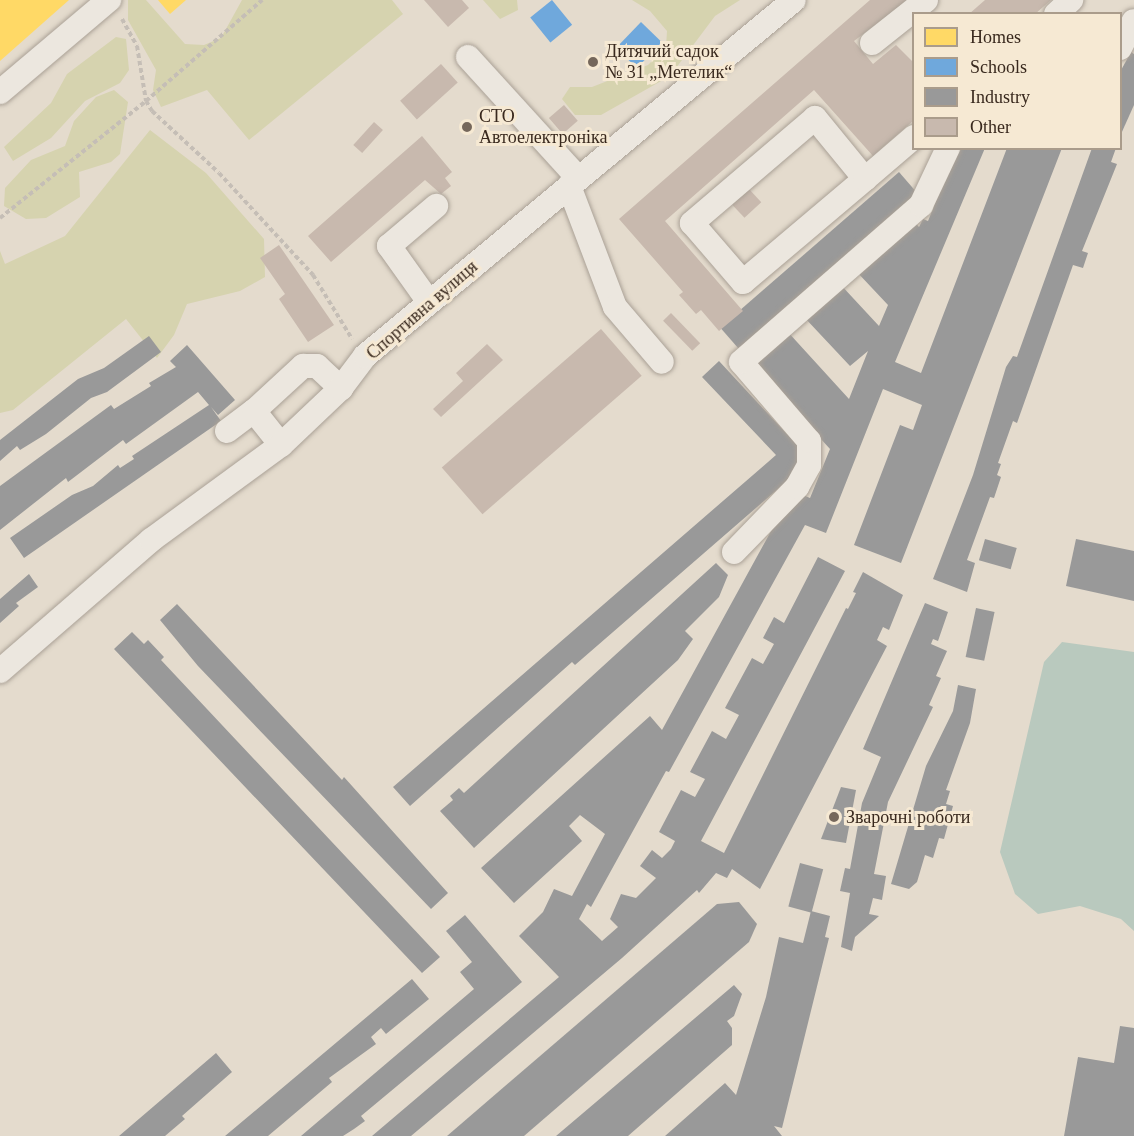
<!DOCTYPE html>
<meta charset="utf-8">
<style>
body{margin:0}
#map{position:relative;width:1134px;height:1136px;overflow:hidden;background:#e4dbcd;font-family:"Times New Roman",serif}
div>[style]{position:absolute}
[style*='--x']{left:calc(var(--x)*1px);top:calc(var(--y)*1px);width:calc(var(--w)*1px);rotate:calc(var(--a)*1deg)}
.green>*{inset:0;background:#d6d3af}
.water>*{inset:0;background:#b9c9be}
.homes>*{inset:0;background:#ffd966}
.schools>*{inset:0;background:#6fa8dc;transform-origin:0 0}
.industry>*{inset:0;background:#999;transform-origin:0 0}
.building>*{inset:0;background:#c8b9ae;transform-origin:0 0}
.path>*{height:4px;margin-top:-2px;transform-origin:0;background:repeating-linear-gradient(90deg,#c5beb6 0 4.5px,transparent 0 7.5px)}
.roads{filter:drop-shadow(0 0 2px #aaa196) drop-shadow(0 0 2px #aaa196)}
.minor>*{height:24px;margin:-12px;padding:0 12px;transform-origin:12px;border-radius:12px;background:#ece7df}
.dots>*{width:16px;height:16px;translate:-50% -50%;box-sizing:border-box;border:3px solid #f6e9d3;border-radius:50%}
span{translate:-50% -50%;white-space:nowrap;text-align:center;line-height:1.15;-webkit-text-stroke:6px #f6e9d3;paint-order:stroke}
.poi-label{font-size:18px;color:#39291e}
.left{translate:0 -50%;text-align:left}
.street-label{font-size:18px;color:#39291e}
.legend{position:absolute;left:912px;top:12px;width:210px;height:138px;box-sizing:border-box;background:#f6e9d3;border:2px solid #aa9c8b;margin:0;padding:8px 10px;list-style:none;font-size:18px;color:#39291e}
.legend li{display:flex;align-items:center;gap:12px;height:30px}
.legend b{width:30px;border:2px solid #aa9c8b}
</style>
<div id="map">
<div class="green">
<div style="clip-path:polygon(128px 0,146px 0,185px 44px,204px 45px,221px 38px,242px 0,392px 0,403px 14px,249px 140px,207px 90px,161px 107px,153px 90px,156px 70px,128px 20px)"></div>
<div style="clip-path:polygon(483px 0,517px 0,518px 10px,500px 19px)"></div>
<div style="clip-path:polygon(632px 0,740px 0,715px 16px,670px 76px,601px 115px,575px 115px,562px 99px,570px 87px,592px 87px,648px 65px,666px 47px,667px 31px,650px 11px)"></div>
<div style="clip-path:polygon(116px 37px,126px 39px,129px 70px,120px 83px,85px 101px,51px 138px,13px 161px,4px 147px,51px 103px,67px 74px)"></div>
<div style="clip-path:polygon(114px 90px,128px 102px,120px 154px,111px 162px,79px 172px,80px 197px,46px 218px,26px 219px,4px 206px,5px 188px,31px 160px,65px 146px,74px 121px,96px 97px)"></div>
<div style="clip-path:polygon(150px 130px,206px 173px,264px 239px,265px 277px,240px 291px,187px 304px,174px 335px,157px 358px,126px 319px,13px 410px,0 413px,0 251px,5px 264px,65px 236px)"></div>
</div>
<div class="water">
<div style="clip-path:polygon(1062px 642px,1134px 652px,1134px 931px,1121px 919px,1080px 906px,1038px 914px,1015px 894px,1000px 852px,1044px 662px)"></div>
</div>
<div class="homes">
<div style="clip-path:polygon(0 0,69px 0,0 61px)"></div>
<div style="clip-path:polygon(158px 0,186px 0,170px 14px)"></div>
</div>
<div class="schools">
<div style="left:552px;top:0;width:32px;height:28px;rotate:51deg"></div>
<div style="left:641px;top:22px;width:29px;height:36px;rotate:44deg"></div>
</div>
<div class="industry">
<div style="clip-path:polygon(1131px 52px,1134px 54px,1134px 105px,1121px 134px,1120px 72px)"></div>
<div style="clip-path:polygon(962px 148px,985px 148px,895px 362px,921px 373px,1007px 148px,1062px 148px,901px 563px,854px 545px,900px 425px,913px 430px,922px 405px,883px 389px,826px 533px,805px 525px,669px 772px,666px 771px,591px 907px,587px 904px,579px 919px,602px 941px,618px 927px,610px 919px,621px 894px,636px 898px,656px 878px,640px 866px,652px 850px,662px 858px,671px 849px,675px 841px,659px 832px,681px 790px,695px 797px,705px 779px,690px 772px,712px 731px,726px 739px,739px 715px,725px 708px,752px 658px,763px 664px,774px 644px,763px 638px,774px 617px,784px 623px,818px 557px,845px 571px,701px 841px,724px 853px,846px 608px,848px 609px,856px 593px,853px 592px,863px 572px,903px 595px,889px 630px,883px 627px,877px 640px,887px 646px,760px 889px,732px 869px,727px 878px,716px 873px,699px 893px,697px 890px,622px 958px,411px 1136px,372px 1136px,559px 977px,519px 936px,543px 912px,554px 889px,572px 896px,605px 834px,580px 815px,569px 826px,582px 841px,514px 903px,481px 868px,650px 716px,662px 730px,782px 511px,796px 492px,810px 498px,830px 449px,752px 363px,787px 331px,849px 399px,868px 351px,850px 366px,804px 317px,840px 284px,879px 326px,888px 305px,856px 271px,912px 219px,919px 227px,923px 219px,928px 221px,953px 159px)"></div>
<div style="clip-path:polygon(1092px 148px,1116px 148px,1111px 162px,1117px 164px,1082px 251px,1088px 253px,1083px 268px,1073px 265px,1017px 423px,1013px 421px,998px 463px,1001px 464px,997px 475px,1001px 477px,994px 498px,990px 497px,967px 560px,975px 563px,967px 592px,933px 579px,973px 475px,1006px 367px,1013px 356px,1017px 357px)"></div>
<div style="left:899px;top:172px;width:28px;height:237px;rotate:49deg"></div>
<div style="clip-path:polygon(149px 336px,161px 352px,107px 392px,91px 398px,46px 434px,20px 450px,17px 446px,0 461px,0 440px,78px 379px,104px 368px)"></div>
<div style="clip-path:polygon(187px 345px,235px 400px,218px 415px,211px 407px,221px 421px,24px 558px,10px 538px,72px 495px,93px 486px,118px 465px,120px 468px,134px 459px,132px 456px,209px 405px,198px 392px,126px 444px,123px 440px,68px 482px,66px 478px,0 530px,0 486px,111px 405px,114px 409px,151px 386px,149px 383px,176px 367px,170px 361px)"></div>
<div style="clip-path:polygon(719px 361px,798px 446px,798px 464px,791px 472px,794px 475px,575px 665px,572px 662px,410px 806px,393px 787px,776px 455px,702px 377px)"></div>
<div style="left:985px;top:539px;width:33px;height:22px;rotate:16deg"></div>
<div style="clip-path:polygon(1076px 539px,1134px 551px,1134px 601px,1066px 586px)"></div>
<div style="clip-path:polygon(716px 563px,728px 575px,719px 597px,685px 631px,693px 639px,678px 660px,474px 848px,440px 811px,453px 800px,450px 796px,459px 788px,464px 793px)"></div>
<div style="clip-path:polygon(29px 574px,38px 587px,16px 603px,19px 606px,0 623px,0 599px)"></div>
<div style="clip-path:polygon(925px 603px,948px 612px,938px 641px,933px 639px,931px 644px,947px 651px,936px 676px,941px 678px,929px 705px,933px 707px,888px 802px,874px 874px,886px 876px,882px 900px,873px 898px,869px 914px,879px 916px,855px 937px,852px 951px,841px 947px,850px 893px,840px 891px,845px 868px,850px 869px,862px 803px,881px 757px,863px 749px)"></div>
<div style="clip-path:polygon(177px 604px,342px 780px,344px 777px,448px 893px,431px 909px,198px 666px,160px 620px)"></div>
<div style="left:976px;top:608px;width:19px;height:50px;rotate:12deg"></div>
<div style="clip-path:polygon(132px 632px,144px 644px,148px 640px,164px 657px,161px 660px,440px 957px,422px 973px,114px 649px)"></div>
<div style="clip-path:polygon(958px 685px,976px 689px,970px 723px,946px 790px,950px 791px,946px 804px,953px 806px,944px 839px,939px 838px,933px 858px,925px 855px,917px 882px,909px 889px,891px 884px,926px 766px,953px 711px)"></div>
<div style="clip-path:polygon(841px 787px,856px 790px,846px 843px,821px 839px)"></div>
<div style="left:800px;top:863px;width:24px;height:45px;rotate:15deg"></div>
<div style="clip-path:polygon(739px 902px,757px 924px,749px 942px,524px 1136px,447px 1136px,717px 904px)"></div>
<div style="clip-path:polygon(811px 911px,830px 916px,825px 937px,829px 938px,782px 1128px,774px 1126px,782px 1136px,665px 1136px,725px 1083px,736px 1095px,766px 997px,779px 937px,803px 943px)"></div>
<div style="clip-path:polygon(465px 915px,522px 982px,361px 1116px,365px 1121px,354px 1129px,343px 1136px,301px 1136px,474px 989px,460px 972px,472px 962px,446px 931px)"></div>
<div style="clip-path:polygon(412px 979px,429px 999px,386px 1034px,381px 1028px,371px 1037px,376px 1044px,329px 1078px,332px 1082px,268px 1136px,225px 1136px)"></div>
<div style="clip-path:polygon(734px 985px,742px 994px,734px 1016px,727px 1021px,732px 1028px,732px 1045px,628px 1136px,556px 1136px)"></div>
<div style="clip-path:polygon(1120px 1026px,1134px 1028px,1134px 1136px,1064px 1136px,1078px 1057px,1114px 1063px)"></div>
<div style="clip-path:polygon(216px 1053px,232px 1072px,182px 1116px,185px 1119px,165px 1136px,119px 1136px)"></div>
</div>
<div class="building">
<div style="clip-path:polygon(424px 0,462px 0,469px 8px,448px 27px)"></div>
<div style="clip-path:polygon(870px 0,908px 0,854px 41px,873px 64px,896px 45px,914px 63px,914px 120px,873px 156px,814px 90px,665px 221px,743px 311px,719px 331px,701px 310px,696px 314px,679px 295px,683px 292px,619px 219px)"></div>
<div style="clip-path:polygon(985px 0,1051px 0,1035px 14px,969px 14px)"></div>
<div style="left:441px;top:64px;width:25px;height:55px;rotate:48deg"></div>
<div style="left:564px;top:105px;width:21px;height:20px;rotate:49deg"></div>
<div style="left:374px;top:122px;width:12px;height:31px;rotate:42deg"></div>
<div style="clip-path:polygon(422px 136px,452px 172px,445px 178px,451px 186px,441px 194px,425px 180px,331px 262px,308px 236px)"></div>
<div style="left:749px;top:189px;width:18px;height:23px;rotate:47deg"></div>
<div style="clip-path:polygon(279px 245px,334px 325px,308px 342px,279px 299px,285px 294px,260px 258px)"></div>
<div style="left:671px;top:313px;width:42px;height:11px;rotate:46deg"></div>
<div style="left:601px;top:329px;width:62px;height:211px;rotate:49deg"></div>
<div style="clip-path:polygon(487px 344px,503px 360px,441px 417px,433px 409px,463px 381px,456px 373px)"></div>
</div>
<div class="path">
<div style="--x:122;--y:19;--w:31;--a:61"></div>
<div style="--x:137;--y:46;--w:56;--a:80.7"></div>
<div style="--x:146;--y:101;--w:12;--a:59"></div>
<div style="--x:152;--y:111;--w:91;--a:42.8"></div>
<div style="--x:219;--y:173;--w:139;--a:47.3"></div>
<div style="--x:313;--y:275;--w:75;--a:58.6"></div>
<div style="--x:0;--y:218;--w:187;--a:-38.7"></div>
<div style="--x:146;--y:101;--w:154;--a:-41"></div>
</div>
<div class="roads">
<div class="minor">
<div style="--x:1056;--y:14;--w:21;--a:-43"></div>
<div style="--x:872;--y:43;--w:69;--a:-38.5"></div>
<div style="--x:1120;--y:48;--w:30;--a:-63"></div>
<div style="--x:468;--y:57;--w:164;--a:47.7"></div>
<div style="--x:0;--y:92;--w:143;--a:-40.2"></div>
<div style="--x:865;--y:179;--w:79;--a:-129.3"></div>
<div style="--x:815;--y:118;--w:162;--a:139.5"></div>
<div style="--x:692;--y:223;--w:78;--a:49.2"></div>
<div style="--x:743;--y:282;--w:160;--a:-40.2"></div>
<div style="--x:865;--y:179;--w:65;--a:-40.6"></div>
<div style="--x:569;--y:186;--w:129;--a:69.2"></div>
<div style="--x:615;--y:307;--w:72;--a:49.5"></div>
<div style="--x:429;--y:302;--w:69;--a:-125.5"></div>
<div style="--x:389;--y:246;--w:62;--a:-40.4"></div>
<div style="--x:254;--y:411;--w:67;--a:-42.6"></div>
<div style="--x:303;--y:366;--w:14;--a:0"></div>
<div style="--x:317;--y:366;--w:33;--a:43"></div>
<div style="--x:227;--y:431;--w:34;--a:-37"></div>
<div style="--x:254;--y:411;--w:43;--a:51.5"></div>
<div style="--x:734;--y:552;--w:91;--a:-45.9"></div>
<div style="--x:797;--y:487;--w:25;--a:-61"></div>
<div style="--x:809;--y:465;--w:24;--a:-90"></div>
<div style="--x:809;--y:441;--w:104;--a:-130.7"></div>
<div style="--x:741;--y:362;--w:239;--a:-41.1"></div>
<div style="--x:921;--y:205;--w:63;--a:-64.7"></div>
<div style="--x:0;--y:671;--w:200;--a:-40.9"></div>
<div style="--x:151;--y:540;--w:161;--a:-36.2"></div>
<div style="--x:281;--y:445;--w:83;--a:-43.5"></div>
<div style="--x:341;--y:388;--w:40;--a:-53"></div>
<div style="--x:365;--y:356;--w:557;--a:-39.69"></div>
</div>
</div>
<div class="dots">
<div style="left:593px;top:62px;background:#75675b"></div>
<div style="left:467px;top:127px;background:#75675b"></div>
<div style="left:834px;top:817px;background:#75675b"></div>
</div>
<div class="poi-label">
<span class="left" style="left:605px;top:62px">Дитячий садок<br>№ 31 „Метелик“</span>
<span class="left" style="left:479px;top:127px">СТО<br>Автоелектроніка</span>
<span class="left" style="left:846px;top:817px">Зварочні роботи</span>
</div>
<div class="street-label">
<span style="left:422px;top:310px;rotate:-41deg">Спортивна вулиця</span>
</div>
<ul class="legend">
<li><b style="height:16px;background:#ffd966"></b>Homes</li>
<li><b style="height:16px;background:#6fa8dc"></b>Schools</li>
<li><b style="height:16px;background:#999"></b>Industry</li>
<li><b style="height:16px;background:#c8b9ae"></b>Other</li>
</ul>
</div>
